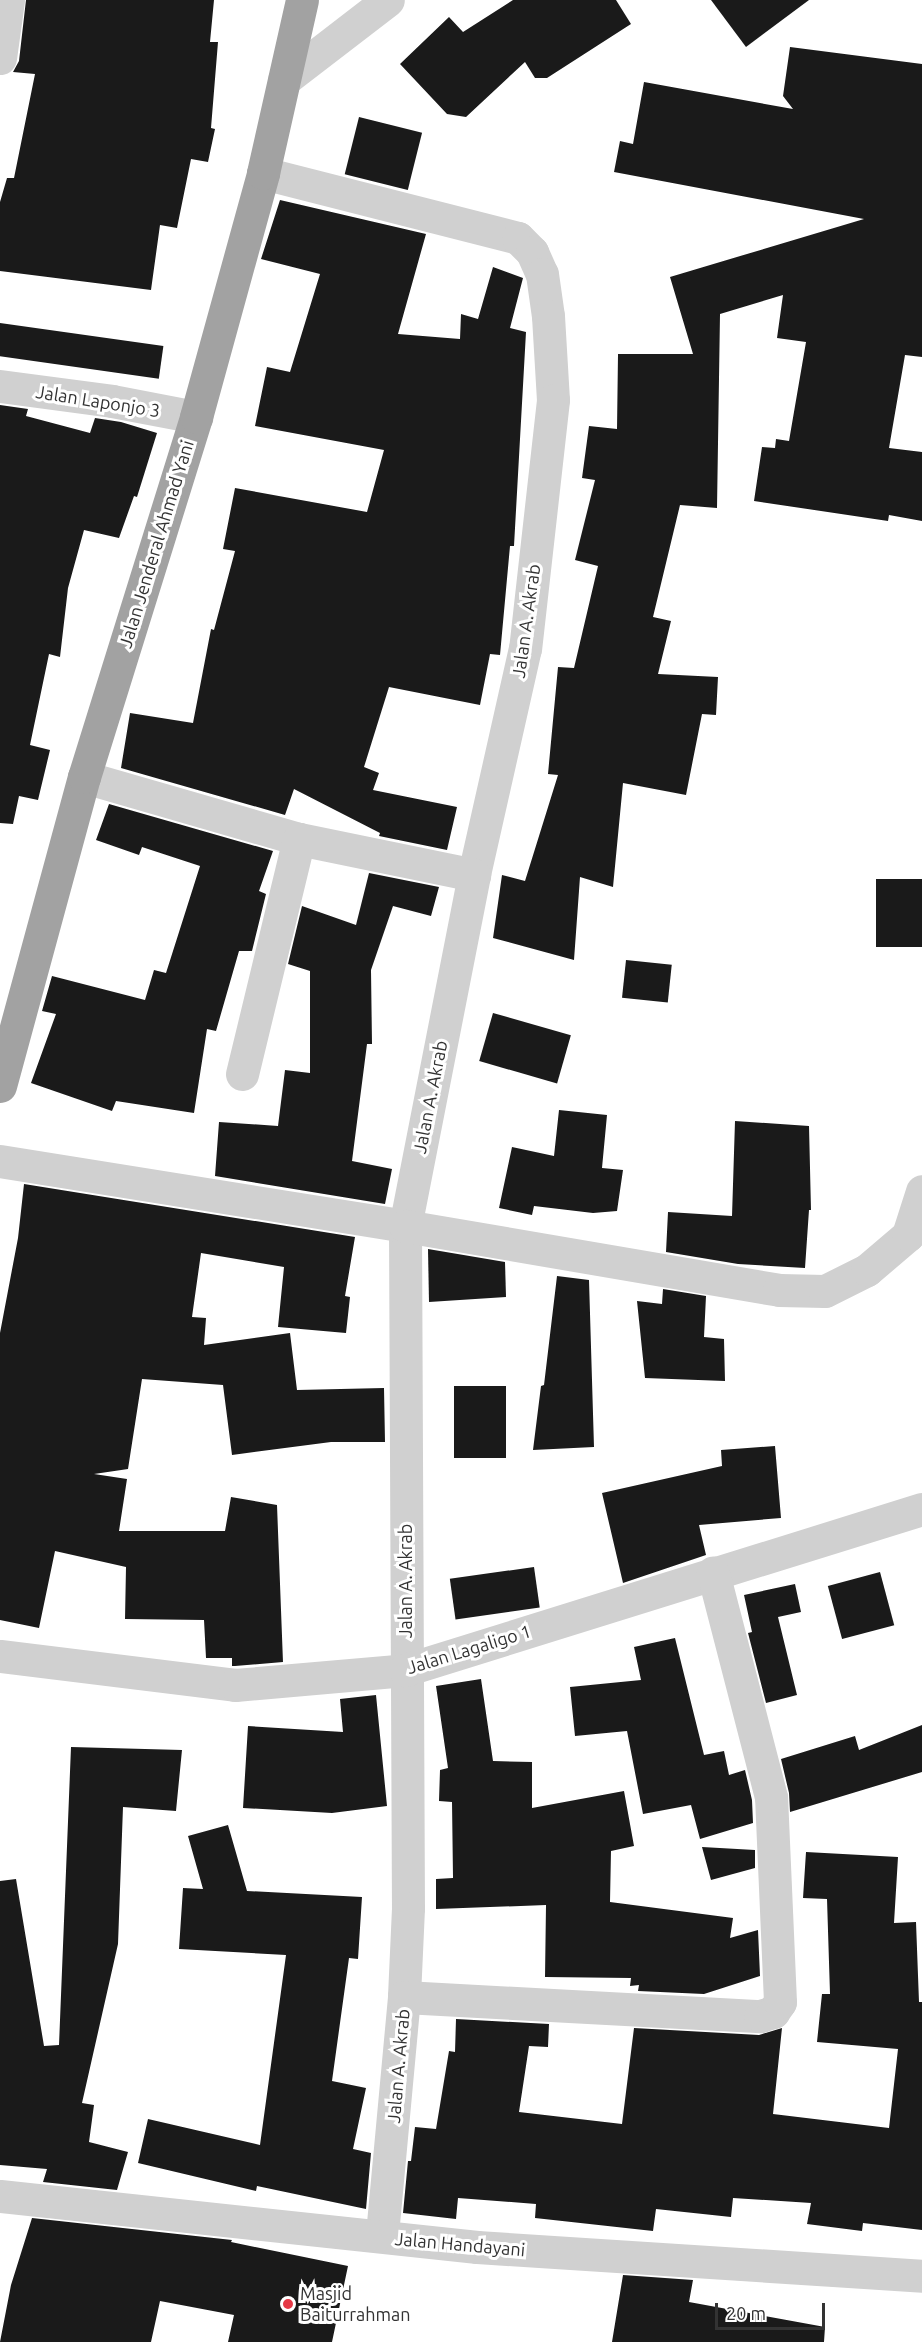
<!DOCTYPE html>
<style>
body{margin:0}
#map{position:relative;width:922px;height:2342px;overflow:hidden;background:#fff;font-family:Ubuntu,sans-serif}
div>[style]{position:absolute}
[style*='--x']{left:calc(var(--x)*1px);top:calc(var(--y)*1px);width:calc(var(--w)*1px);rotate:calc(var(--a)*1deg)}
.building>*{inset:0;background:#1a1a1a;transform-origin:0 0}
.minor>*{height:33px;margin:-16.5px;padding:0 16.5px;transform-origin:16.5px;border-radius:16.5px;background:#d0d0d0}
.trunk>*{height:33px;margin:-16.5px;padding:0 16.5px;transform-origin:16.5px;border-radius:16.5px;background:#a2a2a2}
.dots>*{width:16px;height:16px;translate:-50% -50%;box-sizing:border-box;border:3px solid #fff;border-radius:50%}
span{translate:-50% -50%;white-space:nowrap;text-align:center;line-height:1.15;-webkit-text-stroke:6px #fff;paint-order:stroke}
.street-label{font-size:18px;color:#333}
.poi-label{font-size:18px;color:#333}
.left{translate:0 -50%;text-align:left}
.scale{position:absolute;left:715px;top:2303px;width:110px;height:27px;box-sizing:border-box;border:3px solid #333;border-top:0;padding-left:8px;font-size:18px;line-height:21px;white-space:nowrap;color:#333;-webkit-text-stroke:4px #fff;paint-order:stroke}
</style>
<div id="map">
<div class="building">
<div style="clip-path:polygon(26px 0,214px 0,210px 42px,218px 42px,211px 128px,215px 129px,208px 162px,191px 159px,177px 228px,160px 225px,151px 290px,0 271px,0 202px,7px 178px,14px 178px,35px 74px,13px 72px,19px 61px)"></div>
<div style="clip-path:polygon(513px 0,616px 0,631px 24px,547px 78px,535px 78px,525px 62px,466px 117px,447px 114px,400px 64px,449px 17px,463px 32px)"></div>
<div style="clip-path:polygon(711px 0,809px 0,746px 47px)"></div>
<div style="clip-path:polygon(790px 47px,922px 64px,922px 357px,905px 355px,889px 448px,922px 452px,922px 521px,889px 515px,888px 521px,754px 501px,762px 447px,775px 448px,776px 439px,789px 441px,806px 342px,777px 338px,783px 295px,720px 314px,717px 508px,680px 505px,653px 617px,671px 621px,658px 674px,718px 677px,716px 715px,702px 714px,686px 795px,623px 783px,613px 887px,580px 877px,574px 960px,493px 938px,502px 875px,525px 881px,558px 775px,548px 774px,558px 667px,574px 668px,598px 566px,575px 560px,595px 480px,582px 478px,589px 426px,617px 429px,618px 354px,693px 354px,670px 277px,864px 219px,614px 172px,620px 141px,633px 144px,644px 82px,793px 109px,783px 96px)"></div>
<div style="left:359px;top:117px;width:65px;height:59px;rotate:14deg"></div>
<div style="clip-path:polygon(280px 200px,426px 234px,398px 334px,460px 339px,461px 314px,478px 319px,493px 267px,523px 278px,510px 328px,526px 332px,514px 546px,510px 546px,500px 655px,490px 654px,480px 705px,389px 687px,364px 767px,379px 773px,373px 790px,457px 807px,447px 850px,379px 836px,380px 833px,294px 789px,285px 815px,121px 768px,130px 713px,193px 723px,211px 629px,214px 630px,235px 551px,223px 549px,235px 488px,367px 512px,384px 450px,255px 426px,267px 367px,290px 372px,320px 274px,261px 259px)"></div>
<div style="left:0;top:323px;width:165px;height:33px;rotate:8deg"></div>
<div style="clip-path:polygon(0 405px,28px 409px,26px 416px,90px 433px,95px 418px,121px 422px,157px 433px,137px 497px,134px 496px,119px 538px,84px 530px,68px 588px,60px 657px,49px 654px,30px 745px,50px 750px,38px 800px,19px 796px,13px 824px,0 823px)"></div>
<div style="clip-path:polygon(109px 804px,273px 851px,259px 891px,266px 894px,252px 951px,239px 951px,216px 1031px,207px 1029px,194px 1113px,116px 1101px,112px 1111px,31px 1083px,56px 1014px,42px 1011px,52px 976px,145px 1000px,154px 970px,166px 973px,200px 866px,142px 847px,139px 855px,96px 840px)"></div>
<div style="clip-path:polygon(369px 873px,439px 887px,431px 916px,393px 906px,371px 970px,372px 1044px,367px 1044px,352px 1161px,392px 1169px,385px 1204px,215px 1176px,219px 1122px,278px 1126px,285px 1070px,310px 1073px,310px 971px,288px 964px,302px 906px,356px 925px)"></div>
<div style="left:922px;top:879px;width:68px;height:46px;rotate:90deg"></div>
<div style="left:626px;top:960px;width:46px;height:38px;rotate:6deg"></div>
<div style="left:493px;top:1013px;width:81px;height:50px;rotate:16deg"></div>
<div style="clip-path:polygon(559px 1110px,607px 1115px,602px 1168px,623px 1170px,617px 1211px,593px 1213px,534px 1206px,532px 1215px,499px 1208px,512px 1147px,554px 1156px)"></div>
<div style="clip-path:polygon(735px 1121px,809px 1126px,811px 1210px,809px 1210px,805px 1268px,738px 1264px,666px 1252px,668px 1212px,732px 1216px)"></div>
<div style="clip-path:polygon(24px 1184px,355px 1237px,345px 1296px,350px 1297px,346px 1333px,278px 1327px,284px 1267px,201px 1253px,192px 1317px,206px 1318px,204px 1345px,290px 1333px,297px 1390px,384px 1388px,385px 1442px,331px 1442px,232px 1455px,223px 1385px,142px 1379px,128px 1469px,94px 1474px,127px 1479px,119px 1531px,225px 1531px,231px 1497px,277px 1505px,283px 1662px,235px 1666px,232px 1666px,232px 1658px,206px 1658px,204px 1620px,125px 1619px,126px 1567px,55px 1551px,39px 1628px,0 1620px,0 1333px,18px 1238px)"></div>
<div style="clip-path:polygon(428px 1249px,505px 1262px,506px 1297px,429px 1302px)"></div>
<div style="clip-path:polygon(557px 1276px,589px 1280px,594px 1447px,533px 1450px,541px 1386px,544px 1385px)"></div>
<div style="clip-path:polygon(663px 1289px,706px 1296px,704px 1337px,724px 1339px,725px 1381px,645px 1378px,637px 1301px,662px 1304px)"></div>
<div style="left:506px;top:1386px;width:72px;height:52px;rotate:90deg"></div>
<div style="clip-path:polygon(775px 1446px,781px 1518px,699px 1525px,706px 1555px,623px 1583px,602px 1493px,722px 1466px,721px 1450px)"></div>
<div style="left:534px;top:1567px;width:41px;height:85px;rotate:82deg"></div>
<div style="left:880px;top:1572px;width:55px;height:54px;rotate:75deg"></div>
<div style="clip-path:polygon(795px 1584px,801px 1612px,778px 1617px,797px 1695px,766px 1703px,748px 1633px,752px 1632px,744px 1595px)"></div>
<div style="clip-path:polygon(675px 1638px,704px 1755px,724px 1751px,729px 1775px,745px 1770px,752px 1800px,753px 1823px,700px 1839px,691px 1805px,643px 1814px,627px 1731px,575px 1736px,570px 1687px,641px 1680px,634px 1647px)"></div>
<div style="clip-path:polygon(481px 1679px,493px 1761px,532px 1762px,532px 1808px,624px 1791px,634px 1846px,611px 1851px,610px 1902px,733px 1918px,730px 1938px,758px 1930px,760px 1976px,704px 1994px,638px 1991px,639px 1985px,630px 1986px,631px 1978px,545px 1977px,546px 1905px,436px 1909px,436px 1879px,453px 1878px,452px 1802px,439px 1801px,440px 1770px,448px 1768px,436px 1686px)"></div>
<div style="clip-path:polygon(376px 1695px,387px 1806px,332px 1813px,243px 1808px,248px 1726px,343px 1732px,340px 1699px)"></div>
<div style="clip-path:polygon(922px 1725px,922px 1772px,790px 1812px,789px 1793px,781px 1759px,855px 1736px,859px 1750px)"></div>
<div style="clip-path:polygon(71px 1747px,182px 1750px,176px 1811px,123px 1807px,118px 1944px,82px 2103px,94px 2105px,89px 2142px,128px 2152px,117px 2190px,43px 2182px,47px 2169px,0 2165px,0 1881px,16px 1879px,44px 2046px,59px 2045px)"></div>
<div style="clip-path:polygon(228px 1825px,247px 1891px,362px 1897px,358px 1959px,349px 1958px,332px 2081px,366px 2088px,353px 2149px,371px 2153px,366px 2209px,257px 2186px,256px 2191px,138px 2163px,148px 2119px,260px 2145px,286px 1955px,179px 1949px,183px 1888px,203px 1889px,188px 1836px)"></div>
<div style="clip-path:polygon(702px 1847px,755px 1850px,755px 1868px,711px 1880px)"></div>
<div style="clip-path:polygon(806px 1852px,898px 1857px,894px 1923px,916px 1922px,919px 2002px,922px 2002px,922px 2230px,863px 2223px,862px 2231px,807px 2224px,811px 2203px,733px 2198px,731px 2217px,656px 2209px,653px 2231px,535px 2218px,536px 2204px,458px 2198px,456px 2219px,403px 2213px,408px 2161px,411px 2161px,415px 2127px,436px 2129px,449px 2051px,455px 2052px,456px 2019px,549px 2024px,548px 2047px,529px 2046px,519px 2112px,622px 2124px,634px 2028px,759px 2035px,782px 2028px,773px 2114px,889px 2128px,898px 2049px,817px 2042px,822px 1994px,830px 1994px,827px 1899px,803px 1898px)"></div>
<div style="clip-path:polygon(32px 2218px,232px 2240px,231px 2242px,348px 2266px,332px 2342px,228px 2342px,234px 2315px,160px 2301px,151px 2342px,0 2342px,11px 2285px)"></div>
<div style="clip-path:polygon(623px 2275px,693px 2280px,689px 2302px,825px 2327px,824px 2342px,612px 2342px)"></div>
</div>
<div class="minor">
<div style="--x:0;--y:58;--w:59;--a:-82.1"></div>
<div style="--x:284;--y:80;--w:131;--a:-37.6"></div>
<div style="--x:263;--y:173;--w:263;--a:14.3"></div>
<div style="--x:518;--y:238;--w:20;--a:45"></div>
<div style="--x:532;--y:252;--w:24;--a:66"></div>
<div style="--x:542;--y:274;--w:42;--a:81.9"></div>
<div style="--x:548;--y:316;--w:84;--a:86.6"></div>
<div style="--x:553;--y:400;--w:250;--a:96.4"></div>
<div style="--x:525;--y:648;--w:233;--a:102.7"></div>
<div style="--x:474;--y:875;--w:358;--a:101.1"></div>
<div style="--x:405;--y:1226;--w:682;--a:89.75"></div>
<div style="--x:408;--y:1908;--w:89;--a:92.6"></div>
<div style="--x:404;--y:1997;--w:240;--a:95.3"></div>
<div style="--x:0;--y:386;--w:113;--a:7.6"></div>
<div style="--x:112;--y:401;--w:86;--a:10.8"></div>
<div style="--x:84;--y:777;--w:224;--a:16.1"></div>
<div style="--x:299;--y:839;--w:179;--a:11.6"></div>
<div style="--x:242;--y:1074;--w:242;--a:-76.4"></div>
<div style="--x:0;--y:1161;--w:410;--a:9.1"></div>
<div style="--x:405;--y:1226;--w:379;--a:9.7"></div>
<div style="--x:779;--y:1290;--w:46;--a:1.2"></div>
<div style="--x:825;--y:1291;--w:47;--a:-26.6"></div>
<div style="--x:867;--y:1270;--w:54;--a:-40.5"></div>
<div style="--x:908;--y:1235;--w:46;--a:-72.3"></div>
<div style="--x:0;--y:1656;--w:237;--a:7"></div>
<div style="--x:235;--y:1685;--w:171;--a:-5"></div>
<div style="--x:405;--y:1670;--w:541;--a:-17.3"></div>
<div style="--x:404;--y:1997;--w:357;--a:3.1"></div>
<div style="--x:760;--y:2016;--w:14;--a:-17"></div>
<div style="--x:773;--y:2012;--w:12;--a:-55"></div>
<div style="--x:780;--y:2002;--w:205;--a:-92.5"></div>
<div style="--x:771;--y:1797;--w:232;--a:-104.5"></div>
<div style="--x:0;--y:2196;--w:480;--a:6.1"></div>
<div style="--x:477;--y:2247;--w:446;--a:3.7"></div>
</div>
<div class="trunk">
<div style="--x:0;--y:1086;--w:320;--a:-74.8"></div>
<div style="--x:84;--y:777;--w:377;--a:-72.7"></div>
<div style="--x:196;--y:417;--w:253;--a:-74.6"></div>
<div style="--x:263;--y:173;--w:177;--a:-77.3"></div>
</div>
<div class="dots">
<div style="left:288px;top:2304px;background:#e63946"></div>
</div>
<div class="street-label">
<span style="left:98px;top:401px;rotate:9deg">Jalan Laponjo 3</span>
<span style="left:156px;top:544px;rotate:-73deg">Jalan Jenderal Ahmad Yani</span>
<span style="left:526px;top:621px;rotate:-82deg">Jalan A. Akrab</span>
<span style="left:430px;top:1097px;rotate:-79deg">Jalan A. Akrab</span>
<span style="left:405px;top:1581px;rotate:-90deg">Jalan A. Akrab</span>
<span style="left:469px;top:1649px;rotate:-17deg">Jalan Lagaligo 1</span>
<span style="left:398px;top:2066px;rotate:-85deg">Jalan A. Akrab</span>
<span style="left:460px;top:2244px;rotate:5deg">Jalan Handayani</span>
</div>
<div class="poi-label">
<span class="left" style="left:300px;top:2304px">Masjid<br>Baiturrahman</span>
</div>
<div class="scale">20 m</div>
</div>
